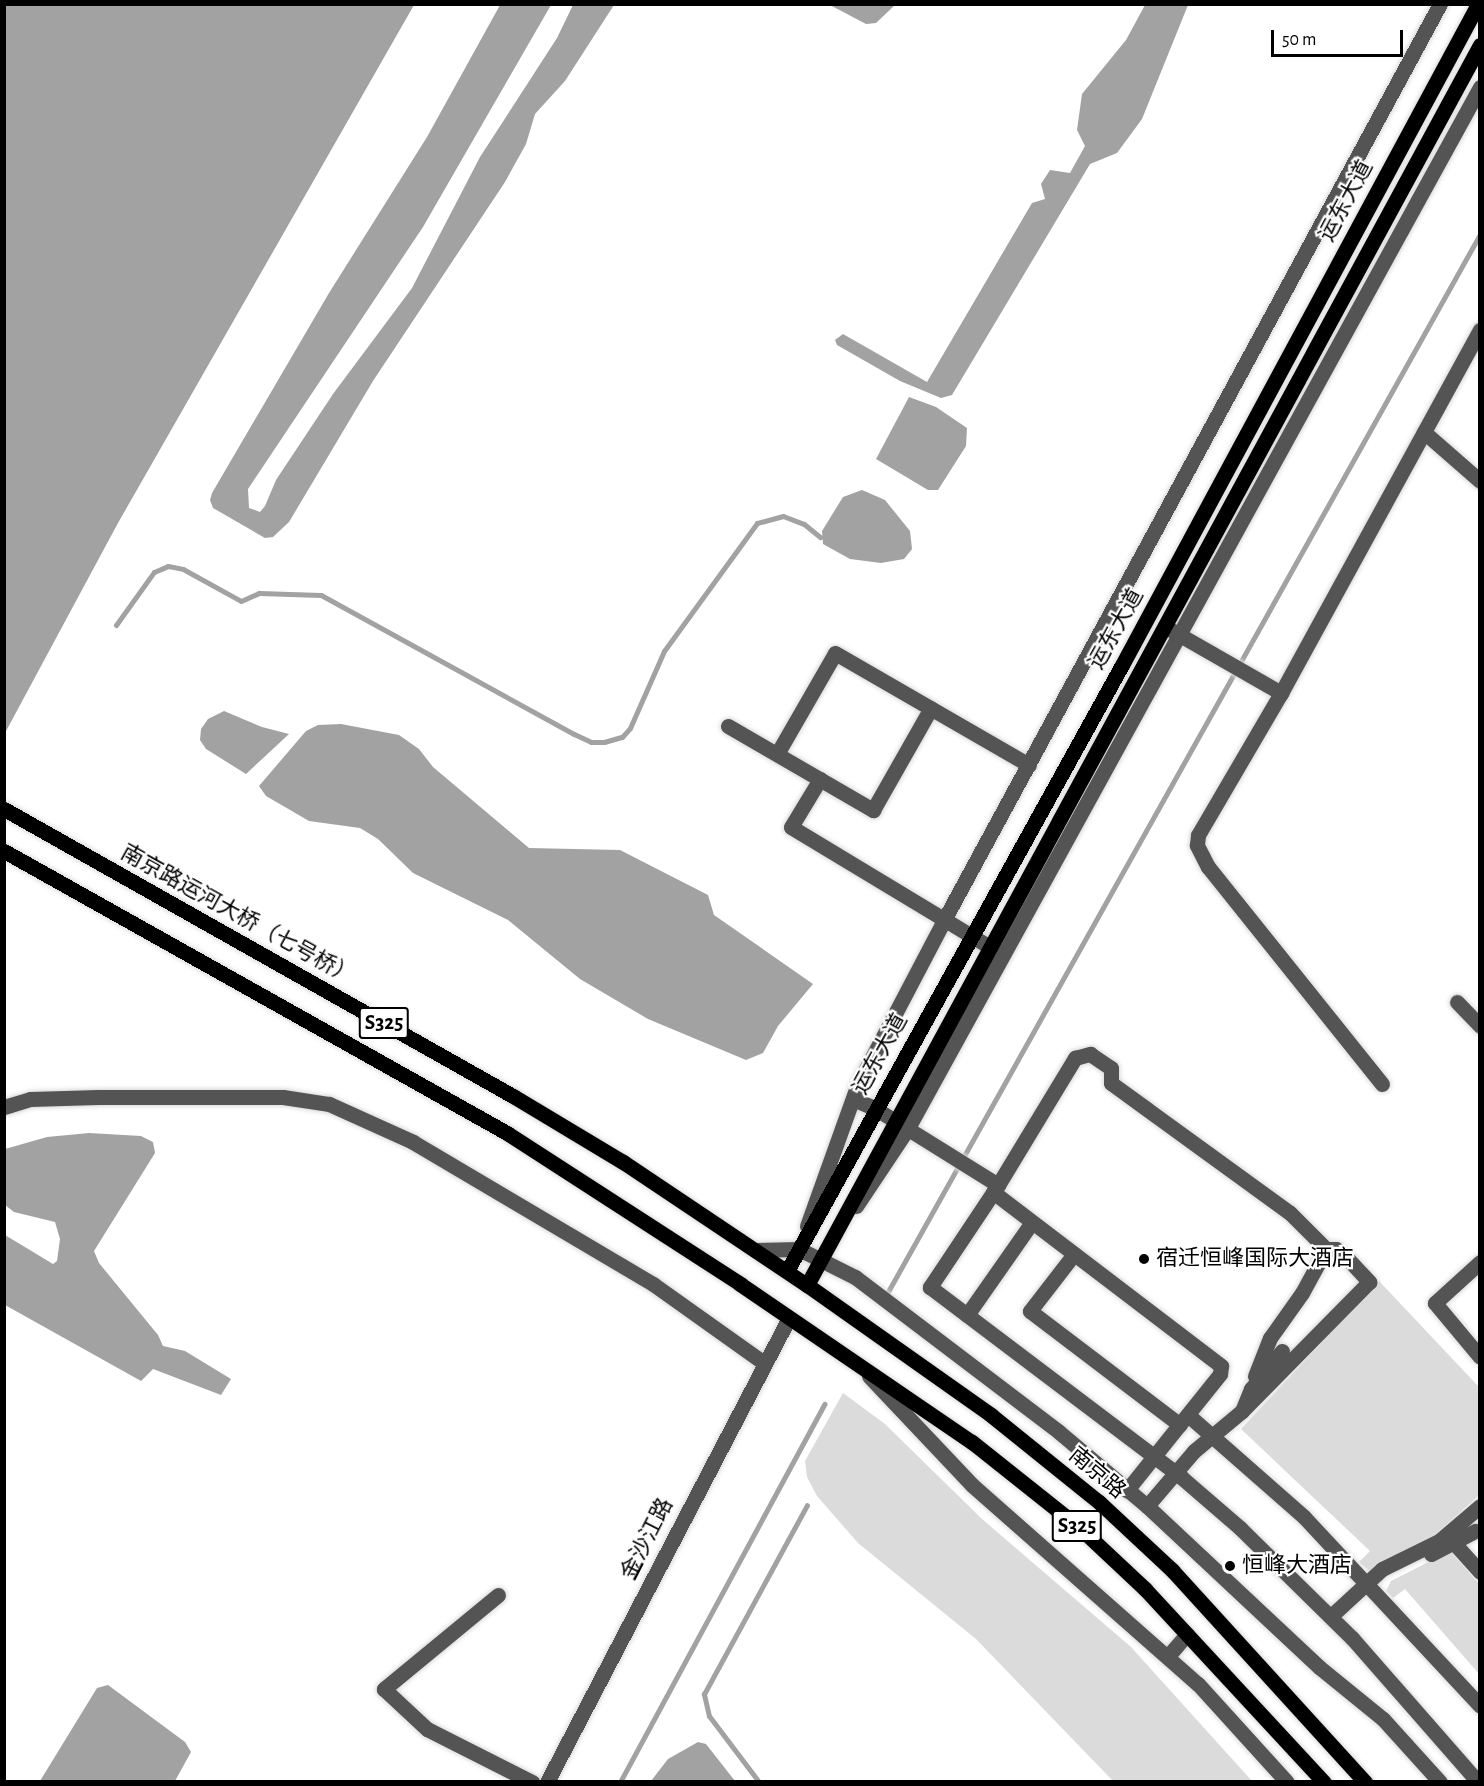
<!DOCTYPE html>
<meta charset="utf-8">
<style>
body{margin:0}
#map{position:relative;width:1484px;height:1786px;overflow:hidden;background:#fff;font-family:"Alegreya Sans","Noto Sans SC",sans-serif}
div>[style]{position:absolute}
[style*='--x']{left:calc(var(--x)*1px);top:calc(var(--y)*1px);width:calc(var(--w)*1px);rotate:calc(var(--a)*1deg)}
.green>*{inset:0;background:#dbdbdb}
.water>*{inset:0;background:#a2a2a2}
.stream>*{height:5px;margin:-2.5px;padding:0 2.5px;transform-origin:2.5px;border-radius:2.5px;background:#a2a2a2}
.roads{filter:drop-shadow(0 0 2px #dbdbdb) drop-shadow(0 0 2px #dbdbdb)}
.minor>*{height:15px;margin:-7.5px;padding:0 7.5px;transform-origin:7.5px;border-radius:7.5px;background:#545454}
.major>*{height:15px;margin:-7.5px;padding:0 7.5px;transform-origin:7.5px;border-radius:7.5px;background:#000}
.dots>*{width:16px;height:16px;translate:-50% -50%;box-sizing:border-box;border:3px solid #fff;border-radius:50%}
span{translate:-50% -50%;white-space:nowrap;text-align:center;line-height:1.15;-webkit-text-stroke:4.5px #fff;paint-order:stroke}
.shield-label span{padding:2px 4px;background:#fff;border:2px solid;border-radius:4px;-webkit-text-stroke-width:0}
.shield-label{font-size:21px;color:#000;font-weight:700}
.street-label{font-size:22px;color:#000}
.poi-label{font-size:22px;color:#000}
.left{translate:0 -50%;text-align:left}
.frame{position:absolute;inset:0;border:6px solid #000;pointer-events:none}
.scale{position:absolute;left:1271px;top:30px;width:132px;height:27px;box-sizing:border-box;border:3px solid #000;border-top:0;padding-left:8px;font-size:18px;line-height:21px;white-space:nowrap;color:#000;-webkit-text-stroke:4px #fff;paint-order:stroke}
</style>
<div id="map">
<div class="green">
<div style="clip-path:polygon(1379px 1281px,1479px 1387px,1479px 1495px,1436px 1534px,1371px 1572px,1359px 1562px,1370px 1551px,1241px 1429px)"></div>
<div style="clip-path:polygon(843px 1393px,885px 1424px,982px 1519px,1131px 1647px,1252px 1781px,1113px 1781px,976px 1639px,858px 1543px,817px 1496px,807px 1477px,805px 1461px)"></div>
<div style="clip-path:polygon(1450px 1551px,1479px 1584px,1479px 1674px,1405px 1589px,1393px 1598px,1386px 1591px,1391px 1581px)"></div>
</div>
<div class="water">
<div style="clip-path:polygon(5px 4px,414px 5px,118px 523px,5px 733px)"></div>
<div style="clip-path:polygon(500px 5px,551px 5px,423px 227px,248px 489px,249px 508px,260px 512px,265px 506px,276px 480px,333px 394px,412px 288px,480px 157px,557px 38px,573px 5px,614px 5px,565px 81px,535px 114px,526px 144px,505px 182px,373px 381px,289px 522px,273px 537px,265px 538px,213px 508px,210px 500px,212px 493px,329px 293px,427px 137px)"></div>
<div style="clip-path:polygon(830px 5px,895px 5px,876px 23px,866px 24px)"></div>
<div style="clip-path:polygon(1145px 5px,1188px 5px,1142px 119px,1117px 153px,1090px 164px,952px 395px,941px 398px,900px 381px,837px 345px,835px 340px,843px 334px,927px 382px,1032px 203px,1045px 199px,1041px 184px,1050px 170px,1070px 173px,1085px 146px,1077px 130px,1082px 94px,1126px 40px)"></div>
<div style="clip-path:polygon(909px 397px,936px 407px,967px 428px,966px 446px,938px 490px,928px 490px,876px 459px)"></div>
<div style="clip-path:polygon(862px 490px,885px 500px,910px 531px,912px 549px,904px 559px,881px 563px,850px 559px,823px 544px,822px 531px,843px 497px)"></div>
<div style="clip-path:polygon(224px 711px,262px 727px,289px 734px,246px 774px,206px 749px,200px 740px,201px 729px,208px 719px)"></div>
<div style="clip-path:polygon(341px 724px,399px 735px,419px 749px,433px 767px,529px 848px,620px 850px,708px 895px,714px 915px,813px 984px,778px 1026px,763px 1053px,746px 1060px,648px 1019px,580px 979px,508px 920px,413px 873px,378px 839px,360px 828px,309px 821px,266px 796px,259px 786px,306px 731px,318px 725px)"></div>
<div style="clip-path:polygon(89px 1133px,141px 1136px,153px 1142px,155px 1153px,94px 1251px,99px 1263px,158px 1335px,163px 1346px,185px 1351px,231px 1379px,221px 1395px,153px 1369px,141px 1381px,5px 1305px,5px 1235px,53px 1264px,57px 1261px,60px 1239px,55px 1222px,14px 1212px,5px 1205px,5px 1149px,47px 1137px)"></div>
<div style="clip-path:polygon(108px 1685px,185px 1742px,191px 1752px,175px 1781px,40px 1781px,97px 1688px)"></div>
<div style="clip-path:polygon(698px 1742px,706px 1744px,735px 1781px,651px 1781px,668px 1759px)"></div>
</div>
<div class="stream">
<div style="--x:116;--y:625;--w:65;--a:-54.4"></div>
<div style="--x:154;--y:572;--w:15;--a:-23"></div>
<div style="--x:168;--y:566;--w:15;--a:11"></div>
<div style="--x:183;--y:569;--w:66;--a:28.9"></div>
<div style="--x:241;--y:601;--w:20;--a:-24"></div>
<div style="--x:259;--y:593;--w:62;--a:1.8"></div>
<div style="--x:321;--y:595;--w:289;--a:28.8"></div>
<div style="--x:574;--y:734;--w:19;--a:25"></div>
<div style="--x:591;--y:742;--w:13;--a:0"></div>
<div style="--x:604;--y:742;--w:19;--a:-16"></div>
<div style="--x:622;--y:737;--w:12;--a:-48"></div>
<div style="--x:630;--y:728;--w:84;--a:-66.2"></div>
<div style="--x:664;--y:651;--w:158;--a:-54"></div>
<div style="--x:757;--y:523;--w:27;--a:-15"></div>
<div style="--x:783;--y:516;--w:22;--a:21"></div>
<div style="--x:804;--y:524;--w:21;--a:39"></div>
<div style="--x:885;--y:1297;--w:1218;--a:-60.76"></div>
<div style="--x:620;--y:1782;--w:430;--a:-61.6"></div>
<div style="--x:759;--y:1782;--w:83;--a:-127.1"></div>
<div style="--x:709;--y:1716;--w:23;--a:-103"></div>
<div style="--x:704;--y:1694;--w:215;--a:-61.4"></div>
</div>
<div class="roads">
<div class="minor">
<div style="--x:1424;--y:432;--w:74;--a:41.2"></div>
<div style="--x:1171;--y:630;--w:127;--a:29.8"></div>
<div style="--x:728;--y:726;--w:168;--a:30.1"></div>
<div style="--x:873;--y:810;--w:117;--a:-60.4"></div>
<div style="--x:777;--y:754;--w:116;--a:-60.1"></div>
<div style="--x:835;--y:653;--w:224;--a:30"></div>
<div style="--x:820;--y:779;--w:56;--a:121.1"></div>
<div style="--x:791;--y:827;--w:232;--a:31.1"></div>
<div style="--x:1457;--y:1002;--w:33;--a:46"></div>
<div style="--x:1382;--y:1084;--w:278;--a:-128.7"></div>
<div style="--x:1208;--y:867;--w:25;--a:-117"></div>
<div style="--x:1197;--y:845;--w:10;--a:-84"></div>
<div style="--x:1198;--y:835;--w:164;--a:-59.7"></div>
<div style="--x:1281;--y:693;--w:414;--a:-61.3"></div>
<div style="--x:853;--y:1099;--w:25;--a:23"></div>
<div style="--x:876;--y:1109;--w:144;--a:31.9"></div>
<div style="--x:998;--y:1185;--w:123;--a:123.7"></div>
<div style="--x:930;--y:1287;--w:315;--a:37.1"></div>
<div style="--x:1181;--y:1477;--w:78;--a:40.8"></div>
<div style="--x:1240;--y:1528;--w:157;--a:44.5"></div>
<div style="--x:1352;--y:1638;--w:191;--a:48.8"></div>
<div style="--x:4;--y:1107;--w:27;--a:-17"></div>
<div style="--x:30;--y:1099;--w:68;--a:-1.7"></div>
<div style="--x:98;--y:1097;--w:185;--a:0"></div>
<div style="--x:283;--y:1097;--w:47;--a:8.7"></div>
<div style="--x:329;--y:1104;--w:92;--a:24.3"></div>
<div style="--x:413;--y:1142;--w:279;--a:30.6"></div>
<div style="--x:653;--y:1284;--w:136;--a:35.4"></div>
<div style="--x:998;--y:1185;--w:149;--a:-58.8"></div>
<div style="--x:1075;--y:1058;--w:16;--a:-15"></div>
<div style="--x:1090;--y:1054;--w:25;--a:34"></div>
<div style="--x:1111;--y:1068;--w:15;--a:90"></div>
<div style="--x:1111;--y:1083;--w:221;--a:36"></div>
<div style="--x:1290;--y:1213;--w:51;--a:45"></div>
<div style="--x:1326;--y:1249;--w:10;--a:0"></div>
<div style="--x:1336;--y:1249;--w:14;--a:39"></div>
<div style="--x:1347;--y:1258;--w:33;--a:47"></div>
<div style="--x:1369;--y:1282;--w:181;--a:134.6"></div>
<div style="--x:993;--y:1192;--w:287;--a:37.3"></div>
<div style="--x:1221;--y:1366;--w:8;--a:97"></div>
<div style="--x:1220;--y:1374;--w:149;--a:128.7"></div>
<div style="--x:856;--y:1206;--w:94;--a:-56.3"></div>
<div style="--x:908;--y:1128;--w:1188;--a:-61.21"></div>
<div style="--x:807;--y:1226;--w:149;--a:-70.3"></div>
<div style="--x:857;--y:1086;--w:187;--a:-62.3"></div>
<div style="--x:944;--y:920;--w:1042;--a:-61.57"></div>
<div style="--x:755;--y:1250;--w:44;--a:-1.3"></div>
<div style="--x:799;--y:1249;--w:63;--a:26.6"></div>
<div style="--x:855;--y:1277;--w:256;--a:37.2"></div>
<div style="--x:1059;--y:1432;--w:115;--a:40.1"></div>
<div style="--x:1147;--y:1506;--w:236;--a:43.1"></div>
<div style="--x:1319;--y:1667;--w:82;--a:39.1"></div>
<div style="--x:1383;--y:1719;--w:85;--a:47.9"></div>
<div style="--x:1074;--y:1254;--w:72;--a:127.7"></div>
<div style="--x:1030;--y:1311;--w:188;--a:37.2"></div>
<div style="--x:1480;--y:1262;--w:61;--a:137.7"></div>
<div style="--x:1435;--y:1303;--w:70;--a:50.2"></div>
<div style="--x:967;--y:1315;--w:113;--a:-55"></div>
<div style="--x:869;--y:1376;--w:150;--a:46.6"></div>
<div style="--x:972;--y:1485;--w:301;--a:41.4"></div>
<div style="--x:1198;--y:1684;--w:132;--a:47.8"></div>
<div style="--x:1255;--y:1376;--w:41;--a:-68.5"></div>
<div style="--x:1270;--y:1338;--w:55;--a:-54.6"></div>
<div style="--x:1302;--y:1293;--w:50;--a:-61.4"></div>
<div style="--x:1188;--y:1415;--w:154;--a:41.3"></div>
<div style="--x:1304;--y:1517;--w:258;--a:47"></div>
<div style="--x:1147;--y:1506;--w:72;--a:-49.5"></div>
<div style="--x:1194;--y:1451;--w:62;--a:-39.8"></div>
<div style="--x:1242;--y:1411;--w:24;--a:-68"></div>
<div style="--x:1251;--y:1389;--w:49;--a:-50.8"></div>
<div style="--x:1454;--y:1543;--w:39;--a:48"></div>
<div style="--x:1431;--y:1554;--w:50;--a:-27.6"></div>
<div style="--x:498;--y:1595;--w:148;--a:140.5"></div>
<div style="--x:384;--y:1689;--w:59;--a:42.9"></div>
<div style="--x:427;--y:1729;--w:118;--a:26.8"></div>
<div style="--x:1331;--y:1616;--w:69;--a:-42.7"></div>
<div style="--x:1382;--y:1569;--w:64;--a:-26.2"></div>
<div style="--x:1439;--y:1541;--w:54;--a:-40.5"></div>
<div style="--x:1168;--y:1656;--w:29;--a:-49"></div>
<div style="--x:547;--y:1782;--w:523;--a:-62.46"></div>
</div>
<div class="major">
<div style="--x:4;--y:809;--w:584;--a:29.42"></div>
<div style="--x:513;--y:1096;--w:128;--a:31"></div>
<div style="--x:623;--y:1162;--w:221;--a:33.8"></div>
<div style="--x:807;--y:1285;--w:225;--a:35.2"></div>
<div style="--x:991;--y:1415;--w:139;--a:38.9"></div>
<div style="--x:1099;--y:1502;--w:100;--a:43"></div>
<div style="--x:1172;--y:1570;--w:287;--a:47.7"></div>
<div style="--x:4;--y:851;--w:577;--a:29.28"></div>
<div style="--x:507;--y:1133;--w:278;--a:32.9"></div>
<div style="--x:740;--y:1284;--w:281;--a:34.3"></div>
<div style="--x:972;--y:1442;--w:138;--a:38.5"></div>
<div style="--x:1080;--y:1528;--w:89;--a:43.2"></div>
<div style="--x:1145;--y:1589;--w:263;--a:47.2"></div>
<div style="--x:787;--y:1271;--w:692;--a:-61.07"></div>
<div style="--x:1122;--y:665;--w:751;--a:-61.69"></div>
<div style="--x:807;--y:1285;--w:1411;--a:-61.51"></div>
</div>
</div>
<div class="dots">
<div style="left:1144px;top:1259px;background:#000"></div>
<div style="left:1230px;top:1566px;background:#000"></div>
</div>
<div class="shield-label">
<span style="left:384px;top:1023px">S325</span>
<span style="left:1077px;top:1526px">S325</span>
</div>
<div class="street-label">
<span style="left:1346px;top:201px;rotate:-62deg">运东大道</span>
<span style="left:1116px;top:629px;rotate:-61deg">运东大道</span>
<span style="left:238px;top:915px;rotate:29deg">南京路运河大桥（七号桥）</span>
<span style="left:880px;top:1054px;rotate:-61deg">运东大道</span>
<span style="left:1097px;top:1473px;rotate:40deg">南京路</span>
<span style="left:647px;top:1539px;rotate:-63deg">金沙江路</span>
</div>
<div class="poi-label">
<span class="left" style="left:1156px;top:1259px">宿迁恒峰国际大酒店</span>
<span class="left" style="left:1242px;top:1566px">恒峰大酒店</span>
</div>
<div class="frame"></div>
<div class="scale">50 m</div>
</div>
